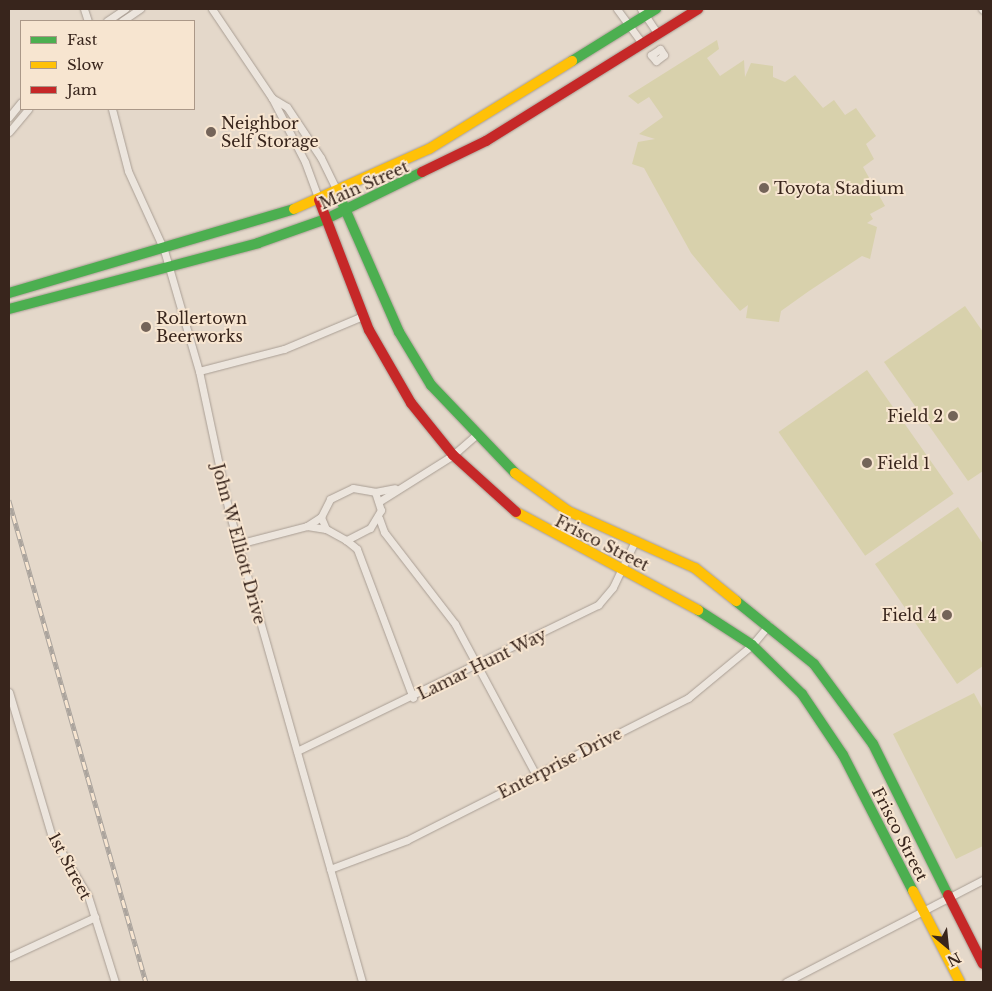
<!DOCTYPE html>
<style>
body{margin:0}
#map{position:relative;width:992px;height:991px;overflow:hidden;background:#e4d8ca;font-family:"Libre Baskerville",serif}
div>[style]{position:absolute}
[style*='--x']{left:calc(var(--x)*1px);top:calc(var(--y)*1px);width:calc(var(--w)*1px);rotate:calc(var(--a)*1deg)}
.green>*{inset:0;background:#d8d1ac;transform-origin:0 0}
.roads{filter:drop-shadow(0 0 1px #a99e94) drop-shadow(0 0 1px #a99e94)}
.street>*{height:7px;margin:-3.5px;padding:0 3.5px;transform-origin:3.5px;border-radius:3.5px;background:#ece5dd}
.fast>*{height:10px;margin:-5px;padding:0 5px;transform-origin:5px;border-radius:5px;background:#4caf50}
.slow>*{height:10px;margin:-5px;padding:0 5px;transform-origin:5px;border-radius:5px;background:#ffc107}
.jam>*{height:10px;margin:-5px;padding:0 5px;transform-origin:5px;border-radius:5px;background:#c62828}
.rail>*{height:4.5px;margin-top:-2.25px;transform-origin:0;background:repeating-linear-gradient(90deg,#f7e5d0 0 8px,#aba49d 0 16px);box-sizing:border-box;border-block:1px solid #aba49d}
.dots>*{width:14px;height:14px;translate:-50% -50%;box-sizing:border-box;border:2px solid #f7e5d0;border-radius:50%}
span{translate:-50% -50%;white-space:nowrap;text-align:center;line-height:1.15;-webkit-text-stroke:4px #f7e5d0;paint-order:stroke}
.poi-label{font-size:16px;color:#38251c}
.left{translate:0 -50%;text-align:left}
.right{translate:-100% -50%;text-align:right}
.street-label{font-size:16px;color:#38251c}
.frame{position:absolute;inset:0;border:10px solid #38251c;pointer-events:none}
.legend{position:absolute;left:20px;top:20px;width:175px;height:90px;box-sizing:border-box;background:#f7e5d0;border:1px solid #ab9888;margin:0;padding:6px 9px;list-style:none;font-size:15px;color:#38251c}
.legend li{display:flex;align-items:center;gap:10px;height:25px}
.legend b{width:25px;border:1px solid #ab9888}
.north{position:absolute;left:922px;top:921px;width:50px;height:50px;-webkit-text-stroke:4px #f7e5d0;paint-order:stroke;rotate:152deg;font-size:14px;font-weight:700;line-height:20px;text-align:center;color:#38251c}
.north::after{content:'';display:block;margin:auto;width:18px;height:22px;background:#38251c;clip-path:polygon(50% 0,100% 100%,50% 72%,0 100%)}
</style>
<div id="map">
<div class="green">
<div style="clip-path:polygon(717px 40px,719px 49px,707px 58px,720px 76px,744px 60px,745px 77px,751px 63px,773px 66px,773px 77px,785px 82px,795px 75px,823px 108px,834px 100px,845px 115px,856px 108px,876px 136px,866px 144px,874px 159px,863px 167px,885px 206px,870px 214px,873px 219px,867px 223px,877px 227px,870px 259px,862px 256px,809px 291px,781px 311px,779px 322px,746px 318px,748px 305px,740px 311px,719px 287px,691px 253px,644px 168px,632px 164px,638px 142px,655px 139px,639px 134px,663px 117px,649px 97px,638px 104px,628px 96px)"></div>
<div style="clip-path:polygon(965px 306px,983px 332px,983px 471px,968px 481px,884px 362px)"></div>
<div style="left:867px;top:370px;width:151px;height:108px;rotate:55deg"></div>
<div style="clip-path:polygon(958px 507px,983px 544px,983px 666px,957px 684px,875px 564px)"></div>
<div style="clip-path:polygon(974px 693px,983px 710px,983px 846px,956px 859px,893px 734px)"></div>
</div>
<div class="roads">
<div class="street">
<div style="--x:84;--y:9;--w:13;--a:72"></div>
<div style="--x:212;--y:9;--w:107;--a:56"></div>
<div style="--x:272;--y:98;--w:72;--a:62.7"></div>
<div style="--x:305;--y:162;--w:40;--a:69.8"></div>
<div style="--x:617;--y:9;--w:42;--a:53.7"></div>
<div style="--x:641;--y:9;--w:30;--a:56"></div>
<div style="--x:982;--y:9;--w:1;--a:45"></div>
<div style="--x:107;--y:21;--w:22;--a:-34"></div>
<div style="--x:122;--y:21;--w:22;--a:-34"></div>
<div style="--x:660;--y:49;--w:7;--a:56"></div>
<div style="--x:664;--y:55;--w:10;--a:143"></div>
<div style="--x:656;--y:61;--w:8;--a:-130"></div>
<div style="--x:651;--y:55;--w:11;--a:-34"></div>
<div style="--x:272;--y:98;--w:17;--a:31"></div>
<div style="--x:287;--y:107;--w:61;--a:56.3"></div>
<div style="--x:321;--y:158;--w:39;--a:64"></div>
<div style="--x:112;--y:109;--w:64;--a:75.5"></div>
<div style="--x:128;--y:171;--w:87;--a:65.5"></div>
<div style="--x:164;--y:250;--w:126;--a:73.9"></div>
<div style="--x:199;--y:371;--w:140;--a:78"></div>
<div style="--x:228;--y:508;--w:493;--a:74.2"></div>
<div style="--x:9;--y:117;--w:19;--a:-51"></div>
<div style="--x:9;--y:132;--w:30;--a:-50"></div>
<div style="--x:199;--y:371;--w:88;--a:-14.5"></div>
<div style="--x:284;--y:349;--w:86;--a:-22.7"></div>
<div style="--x:353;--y:488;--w:22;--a:10"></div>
<div style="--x:375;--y:492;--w:19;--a:72"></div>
<div style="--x:381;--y:510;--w:21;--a:121"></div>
<div style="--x:370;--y:528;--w:27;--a:153"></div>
<div style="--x:346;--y:540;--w:23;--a:-151"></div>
<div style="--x:326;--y:529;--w:13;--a:-113"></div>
<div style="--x:321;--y:517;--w:20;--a:-63"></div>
<div style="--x:330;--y:499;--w:25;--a:-26"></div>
<div style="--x:375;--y:492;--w:20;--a:-11"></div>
<div style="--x:380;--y:501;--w:86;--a:-32.2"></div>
<div style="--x:453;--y:455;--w:29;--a:-41"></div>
<div style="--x:379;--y:518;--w:15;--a:70"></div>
<div style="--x:384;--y:532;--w:116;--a:52.3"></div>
<div style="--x:455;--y:624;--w:171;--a:61.8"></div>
<div style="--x:307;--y:526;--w:19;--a:9"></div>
<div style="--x:346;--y:540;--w:14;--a:39"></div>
<div style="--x:357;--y:549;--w:159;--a:69.4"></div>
<div style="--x:238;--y:544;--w:71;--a:-14.6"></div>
<div style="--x:307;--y:526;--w:17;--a:-33"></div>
<div style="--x:9;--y:692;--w:148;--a:73.5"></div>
<div style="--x:51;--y:834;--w:72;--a:59.2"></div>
<div style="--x:88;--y:896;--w:90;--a:72.6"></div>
<div style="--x:297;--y:751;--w:335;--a:-25.9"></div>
<div style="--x:598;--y:605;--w:23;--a:-50"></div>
<div style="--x:613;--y:587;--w:51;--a:-64.4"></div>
<div style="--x:330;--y:869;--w:82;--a:-20.6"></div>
<div style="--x:407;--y:840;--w:315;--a:-26.8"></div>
<div style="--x:688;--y:698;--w:83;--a:-39.6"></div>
<div style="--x:752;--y:645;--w:26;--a:-50"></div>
<div style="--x:9;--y:957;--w:95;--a:-24.9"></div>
<div style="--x:786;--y:982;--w:222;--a:-27.4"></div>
</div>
<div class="fast">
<div style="--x:572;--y:61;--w:99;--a:-31.8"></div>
<div style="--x:338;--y:193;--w:152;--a:66.3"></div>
<div style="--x:399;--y:332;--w:62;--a:58.9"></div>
<div style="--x:431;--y:385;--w:122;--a:46.3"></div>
<div style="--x:9;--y:293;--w:297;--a:-16.4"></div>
<div style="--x:9;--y:309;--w:258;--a:-14.8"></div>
<div style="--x:258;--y:243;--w:72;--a:-19.4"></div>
<div style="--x:326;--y:219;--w:107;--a:-26.1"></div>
<div style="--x:736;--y:601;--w:100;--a:38.9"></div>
<div style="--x:814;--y:664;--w:99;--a:53.6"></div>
<div style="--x:873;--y:744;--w:169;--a:63.6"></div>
<div style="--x:698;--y:610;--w:64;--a:32.9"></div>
<div style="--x:752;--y:645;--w:70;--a:44.4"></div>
<div style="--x:802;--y:694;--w:73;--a:56.1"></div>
<div style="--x:843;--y:755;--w:153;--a:62.8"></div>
</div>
<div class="slow">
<div style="--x:294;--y:209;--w:148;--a:-24"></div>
<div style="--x:429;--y:149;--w:168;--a:-31.6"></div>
<div style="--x:515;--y:473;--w:65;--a:35.6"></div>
<div style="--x:568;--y:511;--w:139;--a:24.2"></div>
<div style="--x:695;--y:568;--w:53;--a:38.8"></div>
<div style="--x:516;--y:512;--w:207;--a:28.3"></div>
<div style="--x:913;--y:891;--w:102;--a:62.7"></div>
</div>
<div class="jam">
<div style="--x:422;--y:172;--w:71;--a:-25.8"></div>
<div style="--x:486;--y:141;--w:250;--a:-31.9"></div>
<div style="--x:319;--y:200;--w:139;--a:69"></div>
<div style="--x:369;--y:330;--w:84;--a:60.1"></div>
<div style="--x:411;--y:403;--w:67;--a:51.1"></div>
<div style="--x:453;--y:455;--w:85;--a:42.1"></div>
<div style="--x:948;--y:895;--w:77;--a:63.1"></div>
</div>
</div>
<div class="rail">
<div style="--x:9;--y:500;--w:501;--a:74.13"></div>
</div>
<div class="dots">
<div style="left:211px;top:132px;background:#746459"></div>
<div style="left:764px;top:188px;background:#746459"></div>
<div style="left:146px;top:327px;background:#746459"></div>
<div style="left:953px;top:416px;background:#746459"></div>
<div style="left:867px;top:463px;background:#746459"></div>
<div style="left:947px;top:615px;background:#746459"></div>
</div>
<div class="poi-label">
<span class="left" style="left:221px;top:132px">Neighbor<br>Self Storage</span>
<span class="left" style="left:774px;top:188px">Toyota Stadium</span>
<span class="left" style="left:156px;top:327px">Rollertown<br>Beerworks</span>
<span class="right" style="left:943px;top:416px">Field 2</span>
<span class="left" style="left:877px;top:463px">Field 1</span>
<span class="right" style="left:937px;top:615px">Field 4</span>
</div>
<div class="street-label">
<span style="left:364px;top:185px;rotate:-24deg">Main Street</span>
<span style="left:602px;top:543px;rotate:27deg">Frisco Street</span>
<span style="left:239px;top:544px;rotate:75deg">John W Elliott Drive</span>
<span style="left:482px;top:664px;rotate:-26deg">Lamar Hunt Way</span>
<span style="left:560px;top:763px;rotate:-27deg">Enterprise Drive</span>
<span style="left:900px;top:834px;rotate:63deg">Frisco Street</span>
<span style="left:70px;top:866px;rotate:62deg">1st Street</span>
</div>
<div class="frame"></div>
<ul class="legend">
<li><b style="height:6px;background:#4caf50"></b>Fast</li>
<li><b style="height:6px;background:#ffc107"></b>Slow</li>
<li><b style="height:6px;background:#c62828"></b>Jam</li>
</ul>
<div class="north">N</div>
</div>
